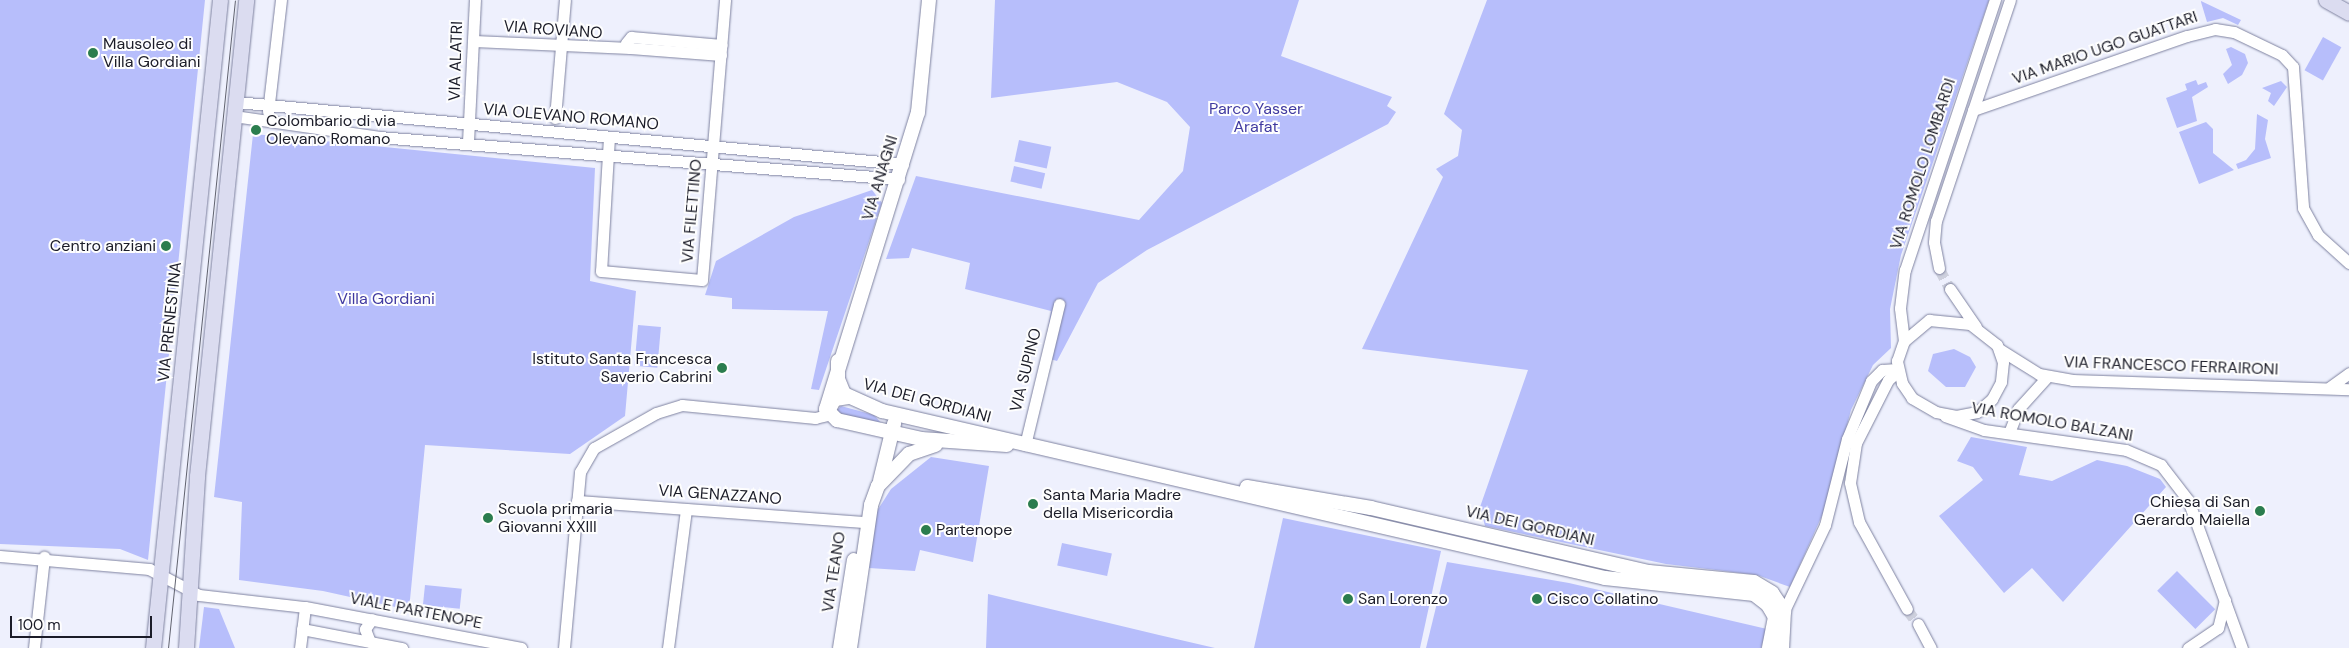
<!DOCTYPE html>
<style>
body{margin:0}
#map{position:relative;width:2349px;height:648px;overflow:hidden;background:#eef0fd;font-family:"DM Sans",sans-serif}
div>[style]{position:absolute}
[style*='--x']{left:calc(var(--x)*1px);top:calc(var(--y)*1px);width:calc(var(--w)*1px);rotate:calc(var(--a)*1deg)}
.green>*{inset:0;background:#b7befb;transform-origin:0 0}
.minor-tunnel>*{height:11px;margin-top:-5.5px;transform-origin:0;background:repeating-linear-gradient(90deg,#ced0dd 0 11px,transparent 0 16.5px)}
.roads{filter:drop-shadow(0 0 1px #7e82a0) drop-shadow(0 0 1px #7e82a0)}
.minor>*{height:11px;margin:-5.5px;padding:0 5.5px;transform-origin:5.5px;border-radius:5.5px;background:#fff}
.tertiary>*{height:14px;margin:-7px;padding:0 7px;transform-origin:7px;border-radius:7px;background:#fff}
.secondary>*{height:15px;margin:-7.5px;padding:0 7.5px;transform-origin:7.5px;border-radius:7.5px;background:#dbdcf0}
.tram>*{height:1px;margin:-0.5px;padding:0 0.5px;transform-origin:0.5px;border-radius:0.5px;background:#60626e}
.dots>*{width:14px;height:14px;translate:-50% -50%;box-sizing:border-box;border:2px solid #fefefe;border-radius:50%}
span{translate:-50% -50%;white-space:nowrap;text-align:center;line-height:1.15;-webkit-text-stroke:4px #fefefe;paint-order:stroke}
.street-label{font-size:16px;color:#1b1c28}
.poi-label{font-size:16px;color:#1b1c28}
.left{translate:0 -50%;text-align:left}
.right{translate:-100% -50%;text-align:right}
.park-label{font-size:16px;color:#403aa0}
.scale{position:absolute;left:10px;top:616px;width:142px;height:22px;box-sizing:border-box;border:2px solid #1b1c28;border-top:0;padding-left:6px;font-size:15px;line-height:18px;white-space:nowrap;color:#1b1c28;-webkit-text-stroke:4px #fefefe;paint-order:stroke}
</style>
<div id="map">
<div class="green">
<div style="clip-path:polygon(0 0,205px 0,148px 560px,120px 549px,0 544px)"></div>
<div style="clip-path:polygon(995px 0,1299px 0,1281px 56px,1392px 97px,1387px 106px,1396px 112px,1388px 124px,1147px 250px,1098px 283px,1057px 361px,1043px 357px,1051px 311px,965px 289px,970px 263px,912px 248px,909px 258px,886px 259px,916px 176px,1139px 220px,1183px 171px,1190px 127px,1167px 102px,1117px 82px,991px 98px)"></div>
<div style="clip-path:polygon(1487px 0,1989px 0,1901px 255px,1890px 309px,1891px 348px,1873px 365px,1851px 410px,1825px 509px,1790px 587px,1757px 575px,1666px 564px,1485px 526px,1480px 507px,1528px 370px,1362px 349px,1443px 177px,1436px 169px,1458px 156px,1462px 130px,1444px 114px)"></div>
<div style="clip-path:polygon(2201px 2px,2201px 1px,2241px 20px,2238px 25px,2223px 18px,2207px 22px)"></div>
<div style="left:2323px;top:37px;width:21px;height:38px;rotate:29deg"></div>
<div style="clip-path:polygon(2231px 47px,2245px 54px,2248px 63px,2242px 75px,2228px 84px,2223px 74px,2232px 65px,2226px 49px)"></div>
<div style="clip-path:polygon(2196px 80px,2198px 85px,2206px 82px,2208px 87px,2192px 97px,2197px 121px,2177px 128px,2166px 98px,2187px 90px,2185px 84px)"></div>
<div style="clip-path:polygon(2281px 81px,2287px 87px,2274px 106px,2268px 101px,2271px 93px,2262px 88px)"></div>
<div style="clip-path:polygon(2257px 114px,2268px 120px,2265px 139px,2271px 158px,2238px 169px,2236px 164px,2246px 160px,2255px 149px)"></div>
<div style="clip-path:polygon(2206px 122px,2213px 129px,2213px 153px,2234px 170px,2199px 184px,2179px 132px)"></div>
<div style="clip-path:polygon(253px 134px,595px 168px,590px 281px,636px 291px,625px 416px,570px 454px,425px 445px,409px 610px,323px 591px,239px 580px,242px 502px,214px 497px)"></div>
<div style="left:1019px;top:140px;width:33px;height:22px;rotate:12deg"></div>
<div style="left:1014px;top:166px;width:32px;height:16px;rotate:13deg"></div>
<div style="clip-path:polygon(872px 190px,882px 203px,819px 390px,811px 389px,828px 311px,732px 309px,732px 298px,705px 295px,708px 286px,716px 261px,794px 217px)"></div>
<div style="left:638px;top:325px;width:23px;height:41px;rotate:5deg"></div>
<div style="clip-path:polygon(1954px 349px,1970px 357px,1976px 367px,1965px 387px,1946px 387px,1928px 371px,1933px 354px)"></div>
<div style="clip-path:polygon(841px 406px,874px 415px,884px 426px,839px 415px,836px 411px)"></div>
<div style="clip-path:polygon(1971px 437px,2027px 447px,2019px 475px,2052px 481px,2097px 460px,2127px 466px,2160px 479px,2166px 487px,2063px 602px,2032px 568px,2004px 593px,1939px 516px,1983px 480px,1973px 467px,1957px 461px)"></div>
<div style="clip-path:polygon(931px 457px,989px 466px,973px 562px,920px 550px,915px 571px,869px 568px,877px 511px,891px 489px)"></div>
<div style="clip-path:polygon(1283px 518px,1441px 551px,1420px 648px,1254px 648px)"></div>
<div style="left:1062px;top:543px;width:51px;height:23px;rotate:12deg"></div>
<div style="clip-path:polygon(1447px 562px,1569px 583px,1767px 629px,1761px 648px,1426px 648px)"></div>
<div style="left:2177px;top:571px;width:54px;height:28px;rotate:45deg"></div>
<div style="left:425px;top:585px;width:37px;height:20px;rotate:6deg"></div>
<div style="clip-path:polygon(988px 594px,1159px 635px,1215px 648px,986px 648px)"></div>
<div style="clip-path:polygon(204px 607px,219px 609px,235px 648px,199px 648px)"></div>
</div>
<div class="minor-tunnel">
<div style="--x:1939;--y:268;--w:24;--a:62"></div>
<div style="--x:1907;--y:609;--w:19;--a:54"></div>
</div>
<div class="roads">
<div class="minor">
<div style="--x:474;--y:41;--w:156;--a:2.6"></div>
<div style="--x:721;--y:55;--w:91;--a:-175.6"></div>
<div style="--x:630;--y:48;--w:6;--a:-129"></div>
<div style="--x:626;--y:43;--w:8;--a:-50"></div>
<div style="--x:631;--y:37;--w:91;--a:5"></div>
<div style="--x:236;--y:102;--w:670;--a:5.31"></div>
<div style="--x:1973;--y:110;--w:226;--a:-19.1"></div>
<div style="--x:2187;--y:36;--w:29;--a:-14"></div>
<div style="--x:2215;--y:29;--w:19;--a:9"></div>
<div style="--x:2234;--y:32;--w:53;--a:25.6"></div>
<div style="--x:2282;--y:55;--w:16;--a:47"></div>
<div style="--x:2293;--y:67;--w:141;--a:85.9"></div>
<div style="--x:2303;--y:208;--w:31;--a:61"></div>
<div style="--x:2318;--y:235;--w:42;--a:42.1"></div>
<div style="--x:268;--y:112;--w:113;--a:-83.4"></div>
<div style="--x:234;--y:116;--w:147;--a:8.2"></div>
<div style="--x:379;--y:137;--w:522;--a:4.62"></div>
<div style="--x:555;--y:118;--w:118;--a:-85.2"></div>
<div style="--x:609;--y:137;--w:134;--a:93.4"></div>
<div style="--x:601;--y:271;--w:101;--a:5.1"></div>
<div style="--x:702;--y:280;--w:281;--a:-85.3"></div>
<div style="--x:468;--y:142;--w:142;--a:-87.2"></div>
<div style="--x:1939;--y:268;--w:26;--a:-101"></div>
<div style="--x:1934;--y:242;--w:21;--a:-85"></div>
<div style="--x:1936;--y:221;--w:233;--a:-71.5"></div>
<div style="--x:1950;--y:289;--w:46;--a:55.6"></div>
<div style="--x:1929;--y:320;--w:41;--a:5.6"></div>
<div style="--x:1970;--y:324;--w:34;--a:38"></div>
<div style="--x:1997;--y:345;--w:18;--a:71"></div>
<div style="--x:2003;--y:362;--w:20;--a:96"></div>
<div style="--x:2001;--y:382;--w:19;--a:118"></div>
<div style="--x:1992;--y:399;--w:20;--a:139"></div>
<div style="--x:1977;--y:412;--w:21;--a:169"></div>
<div style="--x:1956;--y:416;--w:20;--a:-169"></div>
<div style="--x:1936;--y:412;--w:28;--a:-150"></div>
<div style="--x:1912;--y:398;--w:18;--a:-124"></div>
<div style="--x:1902;--y:383;--w:23;--a:-103"></div>
<div style="--x:1897;--y:361;--w:21;--a:-71"></div>
<div style="--x:1904;--y:341;--w:33;--a:-40"></div>
<div style="--x:1904;--y:341;--w:33;--a:-97"></div>
<div style="--x:1900;--y:308;--w:38;--a:-83"></div>
<div style="--x:1905;--y:270;--w:285;--a:-71.6"></div>
<div style="--x:1999;--y:349;--w:47;--a:32"></div>
<div style="--x:2039;--y:374;--w:34;--a:10"></div>
<div style="--x:2072;--y:380;--w:277;--a:1.9"></div>
<div style="--x:1897;--y:372;--w:12;--a:138"></div>
<div style="--x:1888;--y:380;--w:71;--a:116.9"></div>
<div style="--x:1856;--y:443;--w:40;--a:98.5"></div>
<div style="--x:1850;--y:483;--w:40;--a:77"></div>
<div style="--x:1859;--y:522;--w:99;--a:61.1"></div>
<div style="--x:2330;--y:387;--w:24;--a:-36"></div>
<div style="--x:1945;--y:416;--w:41;--a:19.7"></div>
<div style="--x:1984;--y:430;--w:143;--a:8"></div>
<div style="--x:2126;--y:450;--w:38;--a:23"></div>
<div style="--x:2161;--y:465;--w:44;--a:52.4"></div>
<div style="--x:2188;--y:500;--w:158;--a:70"></div>
<div style="--x:2009;--y:433;--w:26;--a:-69"></div>
<div style="--x:2018;--y:409;--w:43;--a:-47.8"></div>
<div style="--x:1025;--y:445;--w:145;--a:-76.4"></div>
<div style="--x:577;--y:501;--w:285;--a:4.2"></div>
<div style="--x:0;--y:556;--w:150;--a:5"></div>
<div style="--x:149;--y:569;--w:56;--a:27.5"></div>
<div style="--x:199;--y:595;--w:107;--a:6.5"></div>
<div style="--x:305;--y:607;--w:220;--a:10.7"></div>
<div style="--x:1784;--y:611;--w:95;--a:-64.5"></div>
<div style="--x:1825;--y:525;--w:89;--a:-75.7"></div>
<div style="--x:1847;--y:439;--w:63;--a:-67.5"></div>
<div style="--x:1871;--y:381;--w:16;--a:-45"></div>
<div style="--x:1882;--y:370;--w:15;--a:-4"></div>
<div style="--x:1918;--y:624;--w:27;--a:62"></div>
<div style="--x:302;--y:629;--w:102;--a:10.8"></div>
<div style="--x:370;--y:642;--w:14;--a:-111"></div>
<div style="--x:365;--y:629;--w:12;--a:-55"></div>
<div style="--x:34;--y:648;--w:92;--a:-83.7"></div>
<div style="--x:300;--y:648;--w:41;--a:-83"></div>
<div style="--x:564;--y:648;--w:177;--a:-84.8"></div>
<div style="--x:580;--y:472;--w:28;--a:-60"></div>
<div style="--x:594;--y:448;--w:71;--a:-29.4"></div>
<div style="--x:656;--y:413;--w:27;--a:-17"></div>
<div style="--x:682;--y:405;--w:134;--a:5.6"></div>
<div style="--x:815;--y:418;--w:12;--a:-14"></div>
<div style="--x:827;--y:415;--w:17;--a:-62"></div>
<div style="--x:835;--y:400;--w:13;--a:-9"></div>
<div style="--x:668;--y:648;--w:140;--a:-82.6"></div>
<div style="--x:2188;--y:648;--w:36;--a:-34"></div>
<div style="--x:2218;--y:628;--w:29;--a:-76"></div>
</div>
<div class="tertiary">
<div style="--x:929;--y:0;--w:113;--a:95.6"></div>
<div style="--x:918;--y:112;--w:311;--a:107.2"></div>
<div style="--x:826;--y:409;--w:16;--a:45"></div>
<div style="--x:837;--y:420;--w:86;--a:12.7"></div>
<div style="--x:921;--y:439;--w:86;--a:4"></div>
<div style="--x:838;--y:361;--w:18;--a:90"></div>
<div style="--x:838;--y:379;--w:16;--a:68"></div>
<div style="--x:844;--y:394;--w:42;--a:24.1"></div>
<div style="--x:882;--y:411;--w:742;--a:13.01"></div>
<div style="--x:1605;--y:578;--w:150;--a:6.1"></div>
<div style="--x:1754;--y:594;--w:18;--a:38"></div>
<div style="--x:1768;--y:605;--w:14;--a:60"></div>
<div style="--x:1775;--y:617;--w:32;--a:101"></div>
<div style="--x:880;--y:481;--w:59;--a:-76.2"></div>
<div style="--x:1247;--y:487;--w:126;--a:9.6"></div>
<div style="--x:1371;--y:508;--w:285;--a:13"></div>
<div style="--x:1649;--y:572;--w:105;--a:5.4"></div>
<div style="--x:1754;--y:582;--w:21;--a:31"></div>
<div style="--x:1772;--y:593;--w:22;--a:56"></div>
<div style="--x:1784;--y:611;--w:37;--a:93"></div>
<div style="--x:840;--y:648;--w:89;--a:-81"></div>
<div style="--x:850;--y:648;--w:145;--a:-81.6"></div>
<div style="--x:871;--y:505;--w:20;--a:-70"></div>
<div style="--x:878;--y:486;--w:45;--a:-45.9"></div>
<div style="--x:909;--y:454;--w:28;--a:-19"></div>
</div>
<div class="secondary">
<div style="--x:2326;--y:0;--w:26;--a:29"></div>
<div style="--x:153;--y:648;--w:651;--a:-84.1"></div>
<div style="--x:186;--y:648;--w:172;--a:-86.3"></div>
<div style="--x:197;--y:476;--w:479;--a:-84.1"></div>
</div>
</div>
<div class="tram">
<div style="--x:168;--y:648;--w:651;--a:-84.1"></div>
</div>
<div class="dots">
<div style="left:93px;top:53px;background:#2b7d4e"></div>
<div style="left:256px;top:130px;background:#2b7d4e"></div>
<div style="left:166px;top:246px;background:#2b7d4e"></div>
<div style="left:722px;top:368px;background:#2b7d4e"></div>
<div style="left:1033px;top:504px;background:#2b7d4e"></div>
<div style="left:2260px;top:511px;background:#2b7d4e"></div>
<div style="left:488px;top:518px;background:#2b7d4e"></div>
<div style="left:926px;top:530px;background:#2b7d4e"></div>
<div style="left:1348px;top:599px;background:#2b7d4e"></div>
<div style="left:1537px;top:599px;background:#2b7d4e"></div>
</div>
<div class="street-label">
<span style="left:553px;top:30px;rotate:4deg">VIA ROVIANO</span>
<span style="left:2105px;top:48px;rotate:-19deg">VIA MARIO UGO GUATTARI</span>
<span style="left:456px;top:61px;rotate:-88deg">VIA ALATRI</span>
<span style="left:571px;top:117px;rotate:5deg">VIA OLEVANO ROMANO</span>
<span style="left:1923px;top:164px;rotate:-72deg">VIA ROMOLO LOMBARDI</span>
<span style="left:880px;top:178px;rotate:-73deg">VIA ANAGNI</span>
<span style="left:692px;top:211px;rotate:-85deg">VIA FILETTINO</span>
<span style="left:170px;top:322px;rotate:-84deg">VIA PRENESTINA</span>
<span style="left:2171px;top:366px;rotate:2deg">VIA FRANCESCO FERRAIRONI</span>
<span style="left:1026px;top:370px;rotate:-76deg">VIA SUPINO</span>
<span style="left:927px;top:401px;rotate:15deg">VIA DEI GORDIANI</span>
<span style="left:2052px;top:422px;rotate:10deg">VIA ROMOLO BALZANI</span>
<span style="left:720px;top:495px;rotate:4deg">VIA GENAZZANO</span>
<span style="left:1530px;top:526px;rotate:13deg">VIA DEI GORDIANI</span>
<span style="left:834px;top:572px;rotate:-81deg">VIA TEANO</span>
<span style="left:416px;top:611px;rotate:11deg">VIALE PARTENOPE</span>
</div>
<div class="poi-label">
<span class="left" style="left:103px;top:53px">Mausoleo di<br>Villa Gordiani</span>
<span class="left" style="left:266px;top:130px">Colombario di via<br>Olevano Romano</span>
<span class="right" style="left:156px;top:246px">Centro anziani</span>
<span class="right" style="left:712px;top:368px">Istituto Santa Francesca<br>Saverio Cabrini</span>
<span class="left" style="left:1043px;top:504px">Santa Maria Madre<br>della Misericordia</span>
<span class="right" style="left:2250px;top:511px">Chiesa di San<br>Gerardo Maiella</span>
<span class="left" style="left:498px;top:518px">Scuola primaria<br>Giovanni XXIII</span>
<span class="left" style="left:936px;top:530px">Partenope</span>
<span class="left" style="left:1358px;top:599px">San Lorenzo</span>
<span class="left" style="left:1547px;top:599px">Cisco Collatino</span>
</div>
<div class="park-label">
<span style="left:1256px;top:118px">Parco Yasser<br>Arafat</span>
<span style="left:386px;top:299px">Villa Gordiani</span>
</div>
<div class="scale">100 m</div>
</div>
